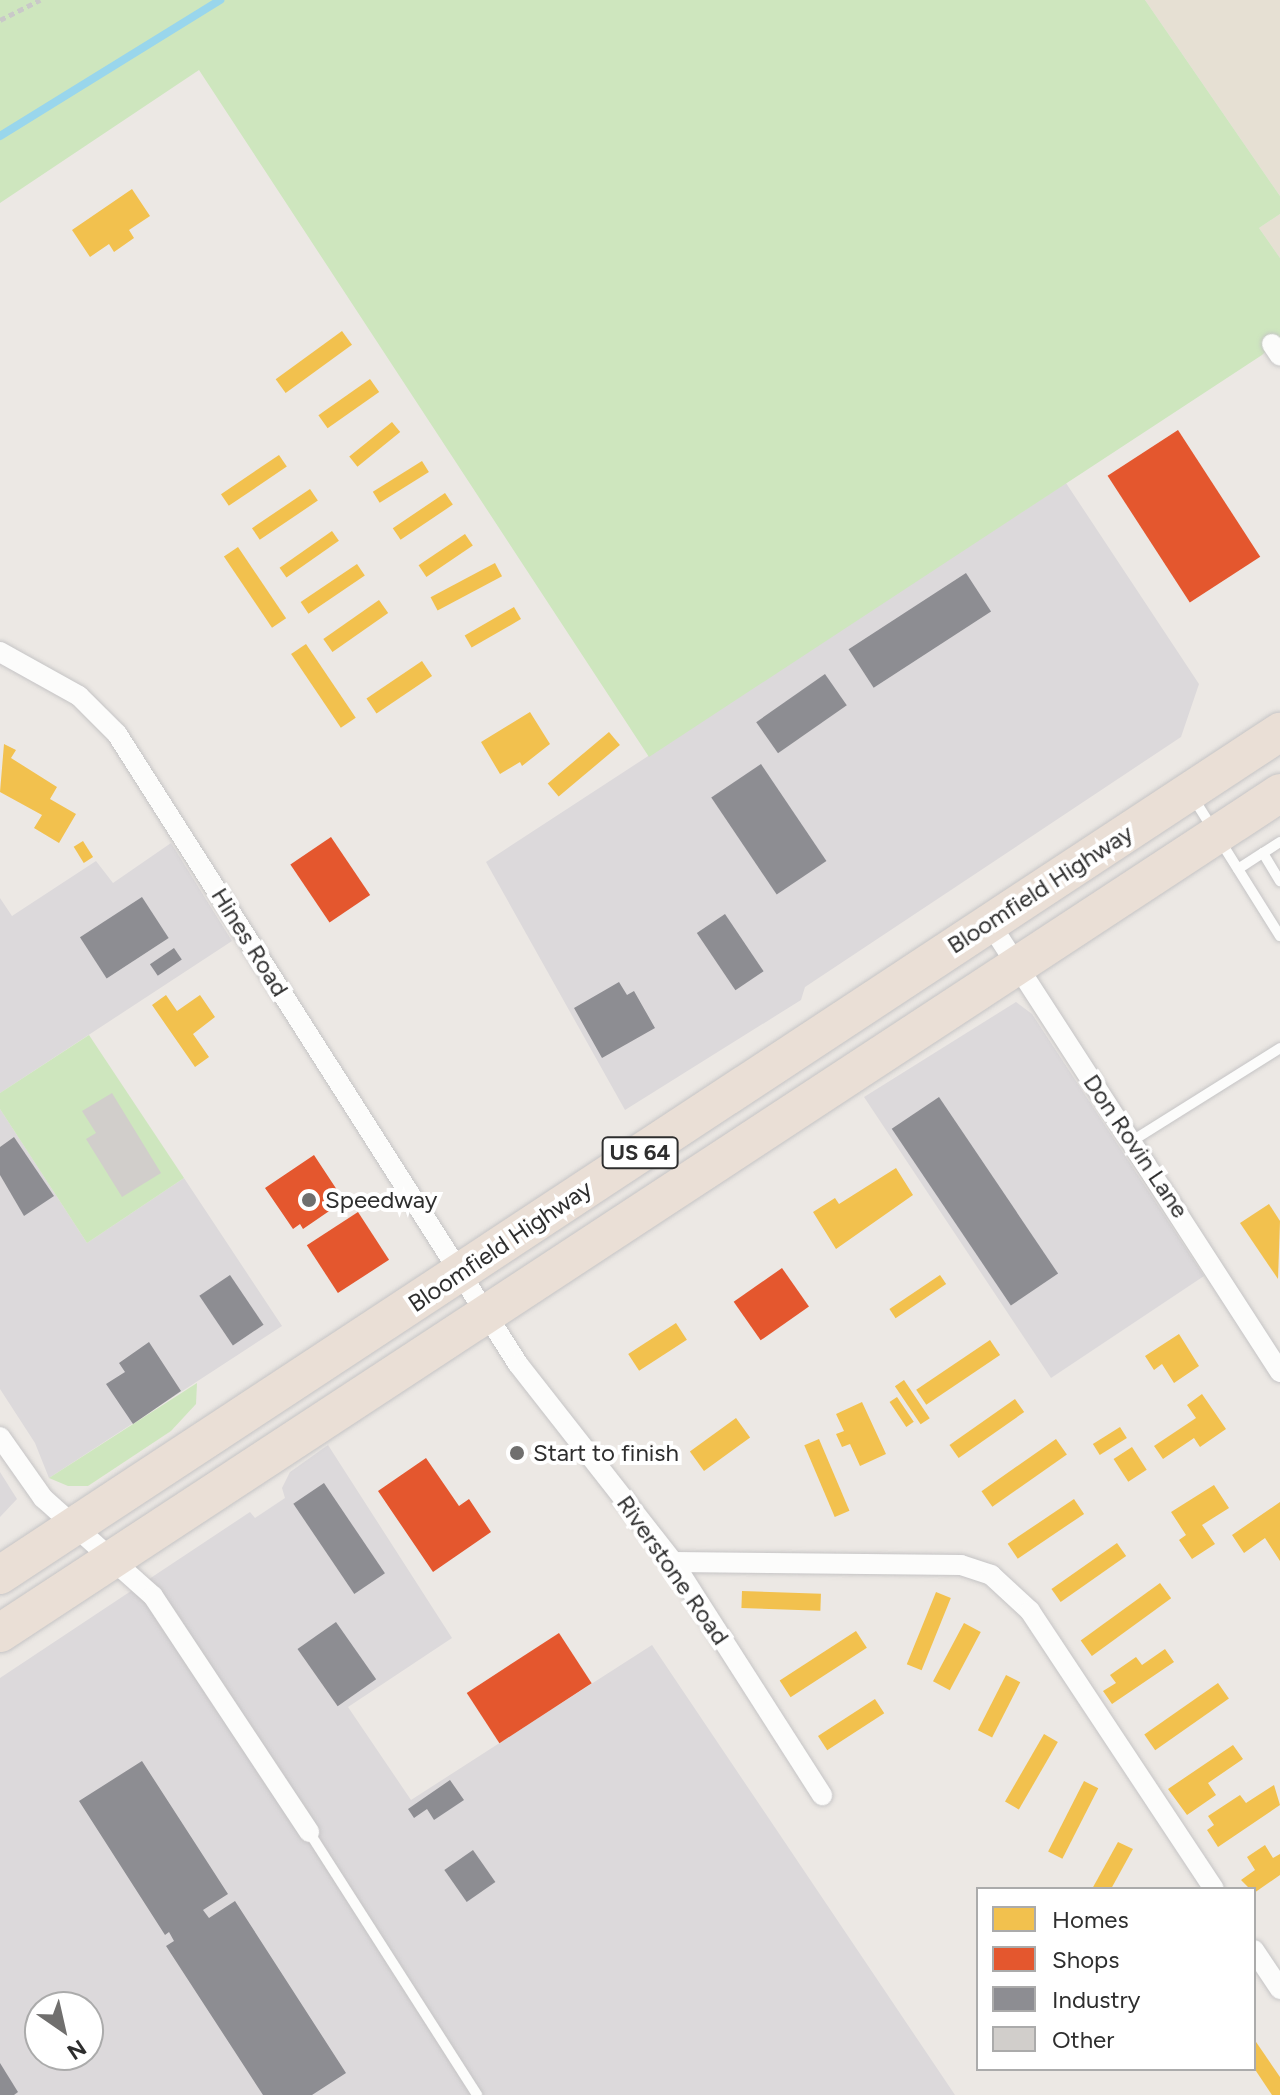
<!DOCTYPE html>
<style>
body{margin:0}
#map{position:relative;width:1280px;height:2095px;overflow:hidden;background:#ece8e4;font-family:Figtree,sans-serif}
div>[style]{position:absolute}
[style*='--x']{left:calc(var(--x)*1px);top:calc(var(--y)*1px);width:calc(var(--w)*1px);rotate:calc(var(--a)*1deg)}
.industrial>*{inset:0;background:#dcd9db}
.education>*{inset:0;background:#e6e0d3}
.green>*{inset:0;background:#cee6be}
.homes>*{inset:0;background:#f2c14e;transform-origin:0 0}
.shops>*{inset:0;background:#e4572e;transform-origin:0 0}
.industry>*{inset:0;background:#8d8d92;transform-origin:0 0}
.stream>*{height:8px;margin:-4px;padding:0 4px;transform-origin:4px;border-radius:4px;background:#99d6ec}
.building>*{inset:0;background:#d1cecb}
.path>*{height:5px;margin-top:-2.5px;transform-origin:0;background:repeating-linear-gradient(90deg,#c9c9c8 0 6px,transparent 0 10px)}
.roads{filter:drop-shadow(0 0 2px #c5c4c5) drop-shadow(0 0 2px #c5c4c5)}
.lane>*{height:10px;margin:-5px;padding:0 5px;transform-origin:5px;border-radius:5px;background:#fcfcfb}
.street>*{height:20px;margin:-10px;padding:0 10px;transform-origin:10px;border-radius:10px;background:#fcfcfb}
.highway>*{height:38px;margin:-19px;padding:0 19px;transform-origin:19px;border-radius:19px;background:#eadfd6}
.dots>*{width:22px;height:22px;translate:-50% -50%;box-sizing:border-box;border:4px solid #fff;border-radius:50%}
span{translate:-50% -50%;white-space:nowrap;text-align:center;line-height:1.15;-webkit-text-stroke:8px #fff;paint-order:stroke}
.shield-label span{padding:2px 6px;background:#fff;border:2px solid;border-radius:6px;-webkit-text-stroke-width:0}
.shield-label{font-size:22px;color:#2e2e2e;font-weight:700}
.street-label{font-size:24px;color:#2e2e2e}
.poi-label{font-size:24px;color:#2e2e2e}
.left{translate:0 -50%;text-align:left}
.legend{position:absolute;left:976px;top:1887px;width:280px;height:184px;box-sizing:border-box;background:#fff;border:2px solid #ababab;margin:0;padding:10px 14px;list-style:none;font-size:24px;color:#2e2e2e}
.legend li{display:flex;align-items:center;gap:16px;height:40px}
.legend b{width:40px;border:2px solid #ababab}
.north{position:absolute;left:24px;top:1991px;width:80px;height:80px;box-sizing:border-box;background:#fff;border:2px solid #ababab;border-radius:50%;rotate:146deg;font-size:22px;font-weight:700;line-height:32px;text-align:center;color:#2e2e2e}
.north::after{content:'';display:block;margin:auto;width:28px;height:36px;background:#706f6e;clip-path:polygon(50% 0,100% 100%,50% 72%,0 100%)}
</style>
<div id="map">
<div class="industrial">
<div style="clip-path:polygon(1066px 483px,1199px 684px,1181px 737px,805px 987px,801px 1000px,625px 1110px,486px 862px)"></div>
<div style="clip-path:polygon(171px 843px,232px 941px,0 1093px,0 898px,12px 916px,96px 861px,113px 883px)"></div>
<div style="clip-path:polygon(1016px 1002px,1032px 1014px,1204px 1276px,1051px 1378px,864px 1097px)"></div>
<div style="clip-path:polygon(0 1109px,87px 1243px,184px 1178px,282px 1326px,49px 1478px,35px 1443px,0 1389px)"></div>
<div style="clip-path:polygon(evenodd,328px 1445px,452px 1638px,348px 1707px,411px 1800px,652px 1645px,955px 2095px,0 2095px,0 1678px,250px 1512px,255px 1518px,285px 1498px,282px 1488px,290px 1472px,328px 1445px,40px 2007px,88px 2007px,88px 2055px,40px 2055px,40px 2007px)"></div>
<div style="clip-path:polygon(0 1472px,17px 1499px,0 1517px)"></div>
</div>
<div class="education">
<div style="clip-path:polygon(1145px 0,1280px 0,1280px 196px)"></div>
<div style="clip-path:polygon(1280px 214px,1280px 258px,1259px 228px)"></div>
</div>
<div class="green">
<div style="clip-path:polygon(0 0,1145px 0,1280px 196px,1280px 214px,1259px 228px,1280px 258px,1280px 338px,1262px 355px,649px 757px,199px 70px,0 203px)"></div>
<div style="clip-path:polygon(89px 1035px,184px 1178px,87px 1243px,0 1109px,0 1093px)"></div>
<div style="clip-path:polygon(197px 1383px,196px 1404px,171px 1431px,88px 1486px,68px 1486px,49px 1478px)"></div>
</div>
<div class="homes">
<div style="clip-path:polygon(132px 189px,150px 216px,129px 230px,134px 238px,114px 252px,109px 244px,90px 257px,72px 230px)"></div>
<div style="left:342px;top:331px;width:17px;height:82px;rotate:54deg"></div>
<div style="left:370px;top:379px;width:16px;height:63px;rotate:55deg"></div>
<div style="left:392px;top:422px;width:13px;height:55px;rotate:51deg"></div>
<div style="left:279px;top:455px;width:14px;height:70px;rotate:56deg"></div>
<div style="left:422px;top:461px;width:13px;height:58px;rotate:58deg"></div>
<div style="left:310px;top:489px;width:14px;height:70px;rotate:56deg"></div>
<div style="left:445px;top:493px;width:14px;height:63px;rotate:56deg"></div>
<div style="left:332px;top:531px;width:12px;height:64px;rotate:55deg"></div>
<div style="left:465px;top:534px;width:14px;height:56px;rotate:56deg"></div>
<div style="left:238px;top:547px;width:86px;height:17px;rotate:56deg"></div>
<div style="left:495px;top:563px;width:15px;height:73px;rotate:62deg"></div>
<div style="left:357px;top:564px;width:14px;height:68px;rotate:56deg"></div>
<div style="left:379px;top:600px;width:16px;height:68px;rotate:55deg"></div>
<div style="left:514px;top:607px;width:14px;height:57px;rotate:60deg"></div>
<div style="left:306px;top:644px;width:89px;height:18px;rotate:56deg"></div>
<div style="left:422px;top:661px;width:18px;height:67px;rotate:56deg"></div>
<div style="clip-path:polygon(530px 712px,550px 744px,522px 766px,520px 762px,500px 774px,481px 742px)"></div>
<div style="left:609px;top:732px;width:17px;height:80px;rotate:50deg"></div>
<div style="clip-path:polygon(4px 744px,16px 750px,11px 758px,57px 787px,50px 799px,76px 814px,59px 843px,34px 828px,42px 815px,0 792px)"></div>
<div style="left:83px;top:841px;width:19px;height:11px;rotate:58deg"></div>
<div style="clip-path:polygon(166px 995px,177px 1011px,200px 995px,215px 1017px,193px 1034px,209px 1057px,195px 1067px,152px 1005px)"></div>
<div style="clip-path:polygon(896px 1168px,913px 1195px,836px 1249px,813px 1212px,835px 1198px,839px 1204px)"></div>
<div style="clip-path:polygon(1269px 1204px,1280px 1221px,1278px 1279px,1240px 1223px)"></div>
<div style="left:940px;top:1275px;width:11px;height:61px;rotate:56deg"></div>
<div style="left:676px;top:1323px;width:20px;height:57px;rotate:57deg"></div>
<div style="clip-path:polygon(1179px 1334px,1199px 1366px,1174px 1383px,1162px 1364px,1154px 1370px,1145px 1356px)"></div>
<div style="left:990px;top:1340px;width:18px;height:89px;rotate:56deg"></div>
<div style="left:904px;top:1380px;width:46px;height:11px;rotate:56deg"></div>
<div style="clip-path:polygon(1202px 1394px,1226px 1429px,1200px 1447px,1194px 1438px,1163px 1459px,1154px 1446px,1196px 1418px,1187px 1405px)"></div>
<div style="left:897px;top:1397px;width:30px;height:9px;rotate:56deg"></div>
<div style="left:1015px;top:1399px;width:16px;height:80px;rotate:55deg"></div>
<div style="clip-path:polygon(862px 1402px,886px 1454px,860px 1466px,850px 1444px,842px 1447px,836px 1434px,844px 1431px,836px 1414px)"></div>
<div style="left:736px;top:1418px;width:24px;height:57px;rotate:54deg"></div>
<div style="left:1120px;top:1427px;width:13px;height:32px;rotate:58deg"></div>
<div style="left:819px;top:1439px;width:78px;height:16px;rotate:67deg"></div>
<div style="left:1056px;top:1439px;width:19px;height:91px;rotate:55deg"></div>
<div style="left:1132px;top:1447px;width:27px;height:22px;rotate:57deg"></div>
<div style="clip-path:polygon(1214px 1485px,1229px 1508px,1202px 1525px,1215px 1544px,1192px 1559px,1179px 1540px,1186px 1535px,1171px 1512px)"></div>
<div style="left:1074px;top:1499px;width:18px;height:80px;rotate:56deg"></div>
<div style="clip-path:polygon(1280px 1502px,1280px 1561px,1265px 1538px,1244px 1553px,1232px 1535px)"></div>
<div style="left:1117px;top:1543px;width:16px;height:80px;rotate:55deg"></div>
<div style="left:1160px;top:1583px;width:19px;height:98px;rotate:54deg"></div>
<div style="left:742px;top:1591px;width:79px;height:17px;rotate:2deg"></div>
<div style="left:936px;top:1592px;width:16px;height:78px;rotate:22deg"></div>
<div style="left:964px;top:1623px;width:19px;height:66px;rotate:28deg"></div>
<div style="left:856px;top:1631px;width:20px;height:91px;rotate:57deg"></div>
<div style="clip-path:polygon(1165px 1649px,1174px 1662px,1112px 1704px,1103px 1691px,1116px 1683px,1110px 1675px,1136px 1657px,1142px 1665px)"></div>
<div style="left:1006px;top:1675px;width:16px;height:62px;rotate:27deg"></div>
<div style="left:1218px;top:1683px;width:19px;height:90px;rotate:55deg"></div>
<div style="left:875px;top:1699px;width:17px;height:68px;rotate:57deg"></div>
<div style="left:1044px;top:1734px;width:16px;height:78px;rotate:30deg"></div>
<div style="clip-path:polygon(1233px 1745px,1243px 1759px,1208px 1783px,1216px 1795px,1187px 1815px,1168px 1789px)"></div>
<div style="left:1084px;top:1781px;width:16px;height:79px;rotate:27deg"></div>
<div style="clip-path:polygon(1274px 1785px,1280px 1805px,1218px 1847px,1207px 1830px,1214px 1825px,1208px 1816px,1240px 1795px,1246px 1803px)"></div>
<div style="clip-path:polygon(1118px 1842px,1133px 1849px,1111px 1889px,1092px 1889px)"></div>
<div style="clip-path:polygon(1265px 1845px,1273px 1858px,1280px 1854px,1280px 1875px,1254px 1893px,1241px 1880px,1255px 1870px,1247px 1857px)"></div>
<div style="clip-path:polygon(1254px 2039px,1280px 2077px,1280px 2095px,1272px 2095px,1254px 2068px)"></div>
</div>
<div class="shops">
<div style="left:1178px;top:430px;width:151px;height:84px;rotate:57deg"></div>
<div style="left:331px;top:837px;width:70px;height:49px;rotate:56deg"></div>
<div style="clip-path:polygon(314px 1155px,341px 1196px,335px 1200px,338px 1205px,303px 1229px,300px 1224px,293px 1229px,265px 1188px)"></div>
<div style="left:358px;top:1212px;width:57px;height:61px;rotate:57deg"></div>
<div style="left:782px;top:1268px;width:47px;height:59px;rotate:55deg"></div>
<div style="clip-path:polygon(426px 1458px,459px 1506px,469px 1499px,491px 1532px,433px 1572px,378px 1491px)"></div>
<div style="left:559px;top:1633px;width:60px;height:110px;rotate:57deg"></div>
</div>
<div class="industry">
<div style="left:966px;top:573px;width:46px;height:140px;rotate:57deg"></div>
<div style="left:825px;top:674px;width:38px;height:84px;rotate:55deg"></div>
<div style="left:761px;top:764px;width:117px;height:60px;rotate:56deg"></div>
<div style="left:142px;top:897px;width:49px;height:74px;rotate:57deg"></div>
<div style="left:725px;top:914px;width:69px;height:34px;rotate:56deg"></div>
<div style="left:174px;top:948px;width:14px;height:29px;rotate:56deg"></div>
<div style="clip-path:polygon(619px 982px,627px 995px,634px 991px,655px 1028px,602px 1058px,574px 1008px)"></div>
<div style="left:939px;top:1097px;width:213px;height:57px;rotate:56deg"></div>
<div style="clip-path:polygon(14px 1137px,54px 1196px,24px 1216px,0 1175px,0 1147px)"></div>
<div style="left:230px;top:1275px;width:60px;height:37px;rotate:56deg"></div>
<div style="clip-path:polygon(149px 1342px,181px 1391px,133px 1424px,106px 1384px,125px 1372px,119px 1363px)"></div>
<div style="left:324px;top:1483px;width:109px;height:37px;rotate:56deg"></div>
<div style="left:336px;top:1622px;width:70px;height:47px;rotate:55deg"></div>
<div style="clip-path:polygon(142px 1761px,228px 1894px,203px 1910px,209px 1918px,235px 1901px,346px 2073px,312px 2095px,263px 2095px,166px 1946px,174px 1941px,169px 1932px,165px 1935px,79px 1801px)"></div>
<div style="clip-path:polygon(450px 1780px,464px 1800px,434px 1820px,427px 1809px,414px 1818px,408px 1809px)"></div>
<div style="left:473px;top:1850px;width:39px;height:35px;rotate:55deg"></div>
<div style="clip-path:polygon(0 2063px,18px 2092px,14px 2095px,0 2095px)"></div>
</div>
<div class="stream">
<div style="--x:0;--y:136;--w:259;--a:-31.7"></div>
</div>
<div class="building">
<div style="clip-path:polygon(112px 1093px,161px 1173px,122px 1197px,86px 1139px,96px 1133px,82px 1111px)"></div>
</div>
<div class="path">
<div style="--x:0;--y:20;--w:45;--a:-26.6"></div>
</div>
<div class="roads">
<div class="lane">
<div style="--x:1194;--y:799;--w:162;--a:57.9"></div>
<div style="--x:1263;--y:853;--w:20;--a:-33"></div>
<div style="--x:1238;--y:869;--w:30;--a:-33"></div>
<div style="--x:1263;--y:853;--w:33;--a:59"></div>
<div style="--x:1132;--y:1141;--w:175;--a:-32.1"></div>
<div style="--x:309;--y:1832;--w:312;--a:57.4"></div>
</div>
<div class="street">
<div style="--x:1272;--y:344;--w:14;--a:56"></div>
<div style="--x:0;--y:652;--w:90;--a:29.1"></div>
<div style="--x:79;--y:696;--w:54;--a:45"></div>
<div style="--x:117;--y:734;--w:747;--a:57.52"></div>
<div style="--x:518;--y:1364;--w:251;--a:51.9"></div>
<div style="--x:673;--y:1562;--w:277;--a:57.4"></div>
<div style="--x:989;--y:922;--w:536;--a:57.11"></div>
<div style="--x:0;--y:1437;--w:75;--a:54.8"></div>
<div style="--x:43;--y:1498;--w:147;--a:41.7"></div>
<div style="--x:153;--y:1596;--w:283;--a:56.5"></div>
<div style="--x:673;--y:1562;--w:288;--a:0.6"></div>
<div style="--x:961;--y:1565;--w:32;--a:18"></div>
<div style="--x:991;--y:1575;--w:53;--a:42.7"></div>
<div style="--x:1030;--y:1611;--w:333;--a:56.5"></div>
<div style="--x:1254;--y:1950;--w:47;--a:56.3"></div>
</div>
<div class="highway">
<div style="--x:0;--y:1575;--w:1533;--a:-33.37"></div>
<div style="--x:0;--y:1633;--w:1531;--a:-33.27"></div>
</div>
</div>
<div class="dots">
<div style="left:309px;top:1200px;background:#706f6e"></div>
<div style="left:517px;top:1453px;background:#706f6e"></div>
</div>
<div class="shield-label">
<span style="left:640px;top:1153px">US 64</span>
</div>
<div class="street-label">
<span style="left:1040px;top:889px;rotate:-33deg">Bloomfield Highway</span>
<span style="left:250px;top:942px;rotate:58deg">Hines Road</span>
<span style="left:1136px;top:1146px;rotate:56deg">Don Rovin Lane</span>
<span style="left:500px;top:1246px;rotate:-34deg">Bloomfield Highway</span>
<span style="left:673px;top:1570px;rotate:55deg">Riverstone Road</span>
</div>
<div class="poi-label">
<span class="left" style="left:325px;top:1200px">Speedway</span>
<span class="left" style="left:533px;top:1453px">Start to finish</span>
</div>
<ul class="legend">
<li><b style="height:22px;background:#f2c14e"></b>Homes</li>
<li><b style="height:22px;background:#e4572e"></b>Shops</li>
<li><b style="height:22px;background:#8d8d92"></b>Industry</li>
<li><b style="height:22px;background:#d1cecb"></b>Other</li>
</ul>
<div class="north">N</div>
</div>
